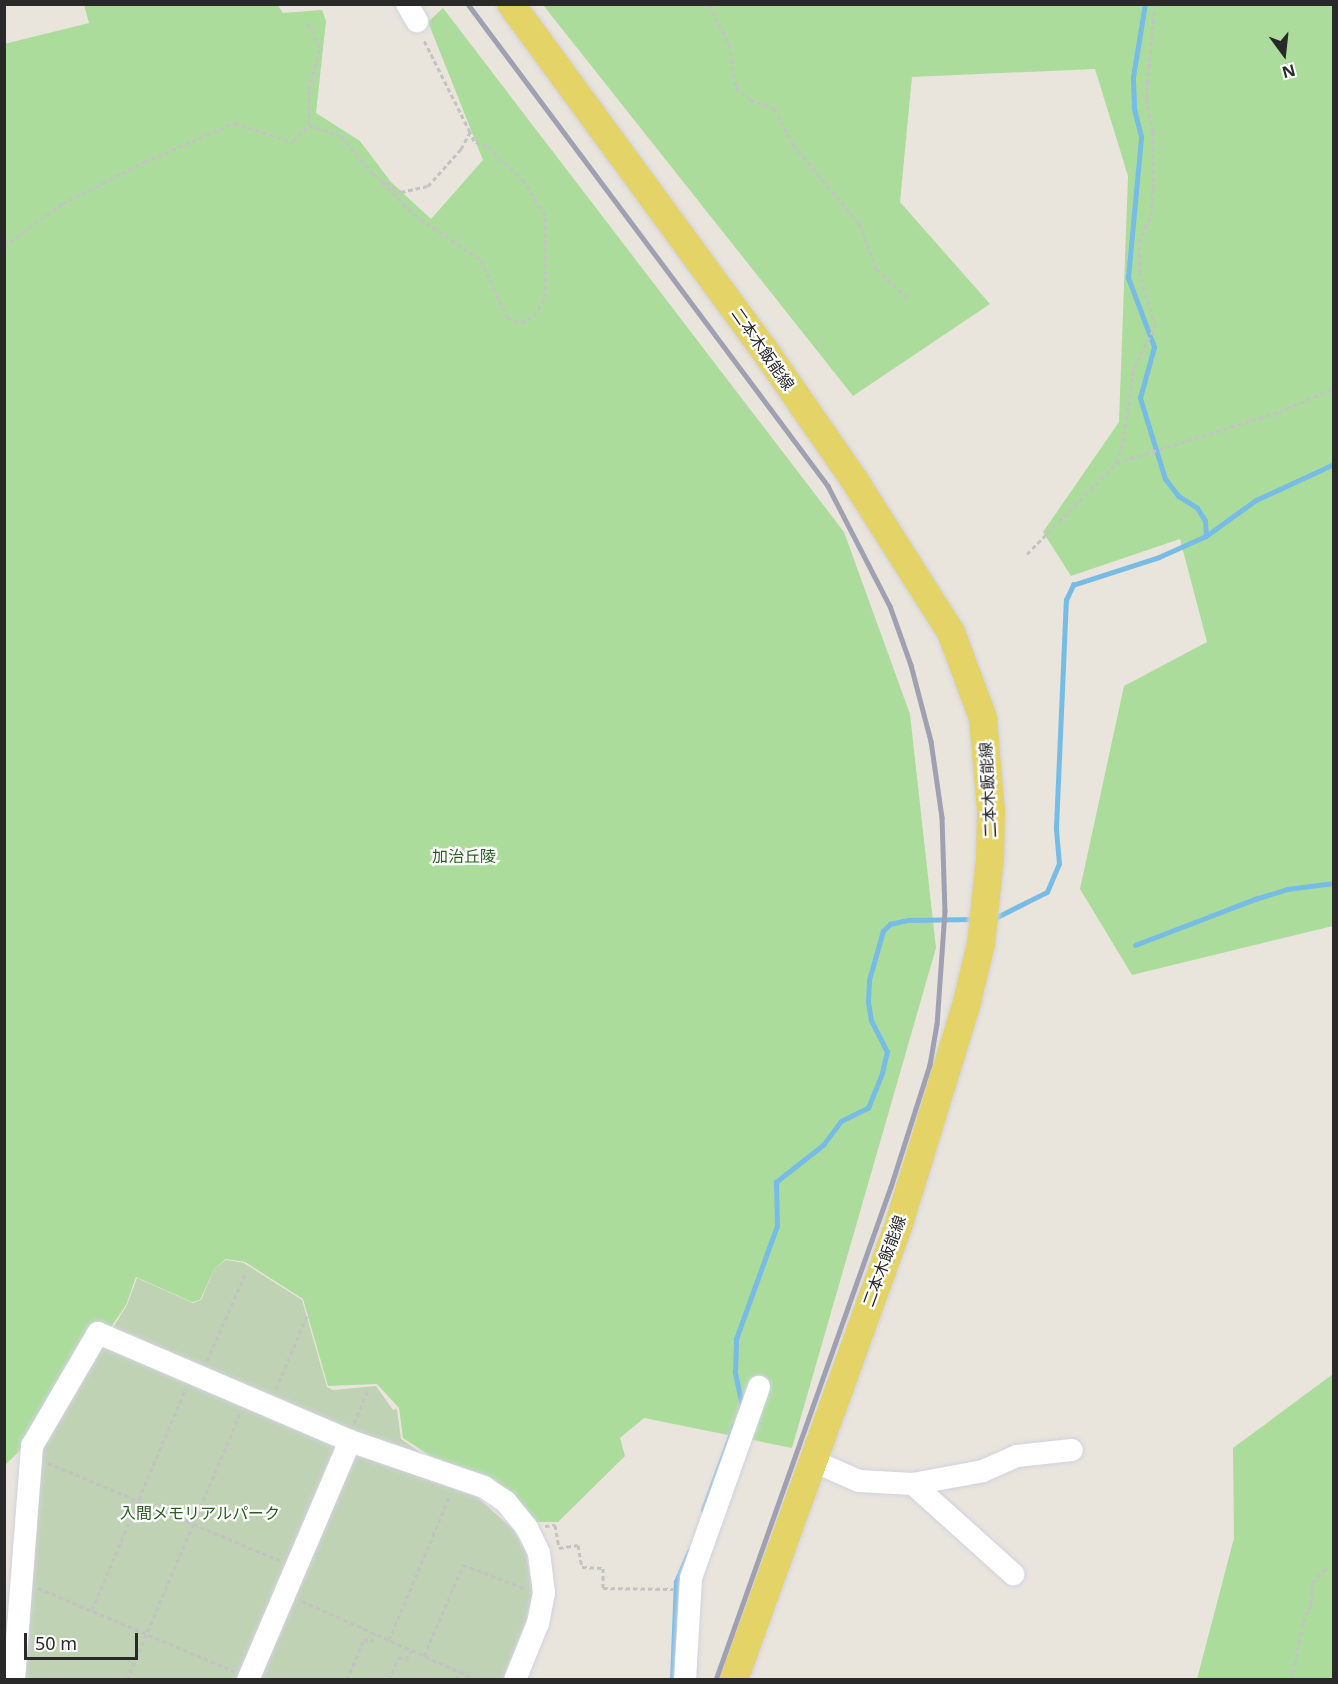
<!DOCTYPE html>
<meta charset="utf-8">
<style>
body{margin:0}
#map{position:relative;width:1338px;height:1684px;overflow:hidden;background:#eae5dc;font-family:"Noto Sans","Noto Sans JP",sans-serif}
div>[style]{position:absolute}
[style*='--x']{left:calc(var(--x)*1px);top:calc(var(--y)*1px);width:calc(var(--w)*1px);rotate:calc(var(--a)*1deg)}
.green>*{inset:0;background:#acdc9c}
.cemetery>*{inset:0;background:#c0d2b4}
.stream>*{height:4.5px;margin:-2.25px;padding:0 2.25px;transform-origin:2.25px;border-radius:2.25px;background:#77bce4}
.path>*{height:3px;margin-top:-1.5px;transform-origin:0;background:repeating-linear-gradient(90deg,#c3c3c3 0 4.5px,transparent 0 7.5px)}
.roads{filter:drop-shadow(0 0 2px #d1d2e0) drop-shadow(0 0 2px #d1d2e0)}
.minor>*{height:22px;margin:-11px;padding:0 11px;transform-origin:11px;border-radius:11px;background:#fff}
.major>*{height:28px;margin:-14px;padding:0 14px;transform-origin:14px;border-radius:14px;background:#e4d366}
.rail>*{height:4.5px;margin:-2.25px;padding:0 2.25px;transform-origin:2.25px;border-radius:2.25px;background:#9fa0b1}
span{translate:-50% -50%;white-space:nowrap;text-align:center;line-height:1.15;-webkit-text-stroke:4.5px #fff;paint-order:stroke}
.street-label{font-size:16px;color:#292929}
.park-label{font-size:16px;color:#265f1f}
.frame{position:absolute;inset:0;border:6px solid #292929;pointer-events:none}
.north{position:absolute;left:1254px;top:24px;width:60px;height:60px;-webkit-text-stroke:4px #fff;paint-order:stroke;rotate:165deg;font-size:16px;font-weight:700;line-height:24px;text-align:center;color:#292929}
.north::after{content:'';display:block;margin:auto;width:21px;height:27px;background:#292929;clip-path:polygon(50% 0,100% 100%,50% 72%,0 100%)}
.scale{position:absolute;left:24px;top:1633px;width:114px;height:27px;box-sizing:border-box;border:3px solid #292929;border-top:0;padding-left:8px;font-size:18px;line-height:21px;white-space:nowrap;color:#292929;-webkit-text-stroke:4px #fff;paint-order:stroke}
</style>
<div id="map">
<div class="green">
<div style="clip-path:polygon(277px 4px,283px 13px,322px 10px,326px 21px,316px 113px,360px 141px,391px 182px,431px 219px,483px 160px,428px 22px,443px 8px,844px 532px,910px 714px,936px 948px,792px 1448px,644px 1418px,620px 1438px,625px 1456px,558px 1522px,532px 1522px,403px 1438px,399px 1408px,377px 1384px,328px 1386px,303px 1299px,245px 1262px,226px 1259px,215px 1268px,200px 1300px,192px 1302px,136px 1277px,126px 1305px,109px 1330px,25px 1446px,5px 1465px,4px 44px,89px 23px,84px 5px)"></div>
<div style="clip-path:polygon(543px 5px,1333px 5px,1333px 926px,1132px 975px,1080px 889px,1124px 686px,1207px 642px,1180px 539px,1071px 576px,1043px 532px,1119px 422px,1128px 176px,1095px 69px,912px 77px,900px 202px,990px 304px,853px 396px)"></div>
<div style="clip-path:polygon(1333px 1374px,1333px 1679px,1197px 1679px,1234px 1538px,1233px 1448px)"></div>
</div>
<div class="cemetery">
<div style="clip-path:polygon(226px 1260px,244px 1263px,302px 1300px,327px 1387px,333px 1390px,376px 1386px,393px 1410px,397px 1409px,401px 1439px,435px 1463px,356px 1454px,477px 1497px,514px 1530px,526px 1553px,533px 1592px,526px 1621px,503px 1679px,21px 1680px,38px 1450px,127px 1305px,137px 1278px,193px 1303px,201px 1300px,215px 1268px)"></div>
</div>
<div class="stream">
<div style="--x:1206;--y:536;--w:62;--a:-35.8"></div>
<div style="--x:1256;--y:500;--w:86;--a:-24.8"></div>
<div style="--x:993;--y:919;--w:60;--a:-26.6"></div>
<div style="--x:1047;--y:892;--w:30;--a:-67"></div>
<div style="--x:1059;--y:864;--w:37;--a:-95"></div>
<div style="--x:1056;--y:827;--w:227;--a:-87.5"></div>
<div style="--x:1066;--y:600;--w:17;--a:-65"></div>
<div style="--x:1073;--y:585;--w:90;--a:-18"></div>
<div style="--x:1159;--y:557;--w:51;--a:-24.1"></div>
<div style="--x:1206;--y:536;--w:15;--a:-94"></div>
<div style="--x:1205;--y:521;--w:15;--a:-122"></div>
<div style="--x:1197;--y:508;--w:22;--a:-148"></div>
<div style="--x:1178;--y:496;--w:21;--a:-127"></div>
<div style="--x:1165;--y:479;--w:85;--a:-107.2"></div>
<div style="--x:1140;--y:398;--w:53;--a:-74.6"></div>
<div style="--x:1154;--y:347;--w:74;--a:-110.6"></div>
<div style="--x:1128;--y:278;--w:142;--a:-84.7"></div>
<div style="--x:1141;--y:137;--w:30;--a:-104"></div>
<div style="--x:1134;--y:108;--w:31;--a:-92"></div>
<div style="--x:1133;--y:77;--w:74;--a:-80.7"></div>
<div style="--x:1135;--y:945;--w:129;--a:-21"></div>
<div style="--x:1255;--y:899;--w:34;--a:-17"></div>
<div style="--x:1287;--y:889;--w:47;--a:-7.3"></div>
<div style="--x:742;--y:1406;--w:35;--a:-102"></div>
<div style="--x:735;--y:1372;--w:33;--a:-88"></div>
<div style="--x:736;--y:1339;--w:120;--a:-70.1"></div>
<div style="--x:777;--y:1226;--w:44;--a:-91.3"></div>
<div style="--x:776;--y:1182;--w:60;--a:-38.2"></div>
<div style="--x:823;--y:1145;--w:30;--a:-53"></div>
<div style="--x:841;--y:1121;--w:30;--a:-26"></div>
<div style="--x:868;--y:1108;--w:38;--a:-68"></div>
<div style="--x:882;--y:1073;--w:22;--a:-77"></div>
<div style="--x:887;--y:1052;--w:35;--a:-117"></div>
<div style="--x:871;--y:1021;--w:20;--a:-99"></div>
<div style="--x:868;--y:1001;--w:21;--a:-87"></div>
<div style="--x:869;--y:980;--w:51;--a:-74.1"></div>
<div style="--x:883;--y:931;--w:10;--a:-45"></div>
<div style="--x:890;--y:924;--w:18;--a:-13"></div>
<div style="--x:908;--y:920;--w:65;--a:-0.9"></div>
<div style="--x:703;--y:1510;--w:90;--a:-70"></div>
<div style="--x:672;--y:1680;--w:98;--a:-87.7"></div>
<div style="--x:676;--y:1582;--w:33;--a:-67"></div>
</div>
<div class="path">
<div style="--x:709;--y:4;--w:45;--a:63.4"></div>
<div style="--x:729;--y:44;--w:44;--a:80.8"></div>
<div style="--x:736;--y:87;--w:19;--a:43"></div>
<div style="--x:750;--y:100;--w:25;--a:18"></div>
<div style="--x:774;--y:108;--w:42;--a:62.8"></div>
<div style="--x:793;--y:145;--w:102;--a:49.8"></div>
<div style="--x:859;--y:223;--w:49;--a:69.7"></div>
<div style="--x:876;--y:269;--w:43;--a:42.2"></div>
<div style="--x:309;--y:125;--w:34;--a:19"></div>
<div style="--x:341;--y:136;--w:50;--a:49.9"></div>
<div style="--x:373;--y:174;--w:33;--a:33"></div>
<div style="--x:401;--y:192;--w:28;--a:-13"></div>
<div style="--x:428;--y:186;--w:50;--a:-48.3"></div>
<div style="--x:461;--y:149;--w:19;--a:-62"></div>
<div style="--x:470;--y:132;--w:105;--a:-116.6"></div>
<div style="--x:382;--y:182;--w:45;--a:45"></div>
<div style="--x:414;--y:214;--w:81;--a:34.5"></div>
<div style="--x:481;--y:260;--w:63;--a:65.5"></div>
<div style="--x:507;--y:317;--w:15;--a:23"></div>
<div style="--x:521;--y:323;--w:15;--a:-28"></div>
<div style="--x:534;--y:316;--w:22;--a:-60"></div>
<div style="--x:545;--y:297;--w:82;--a:-90"></div>
<div style="--x:545;--y:215;--w:40;--a:-122"></div>
<div style="--x:524;--y:181;--w:51;--a:-136.6"></div>
<div style="--x:487;--y:146;--w:14;--a:-159"></div>
<div style="--x:474;--y:141;--w:10;--a:-114"></div>
<div style="--x:4;--y:246;--w:72;--a:-35.9"></div>
<div style="--x:62;--y:204;--w:92;--a:-27.1"></div>
<div style="--x:144;--y:162;--w:98;--a:-23.4"></div>
<div style="--x:234;--y:123;--w:62;--a:17.9"></div>
<div style="--x:293;--y:142;--w:23;--a:-47"></div>
<div style="--x:309;--y:125;--w:35;--a:-90"></div>
<div style="--x:309;--y:90;--w:44;--a:-75.7"></div>
<div style="--x:320;--y:47;--w:29;--a:-117"></div>
<div style="--x:1116;--y:463;--w:171;--a:-17.4"></div>
<div style="--x:1279;--y:412;--w:60;--a:-23.6"></div>
<div style="--x:1027;--y:554;--w:127;--a:-45.6"></div>
<div style="--x:1116;--y:463;--w:22;--a:-72"></div>
<div style="--x:1123;--y:442;--w:75;--a:-81.5"></div>
<div style="--x:1134;--y:368;--w:47;--a:-63.4"></div>
<div style="--x:1155;--y:326;--w:55;--a:-105.8"></div>
<div style="--x:1140;--y:273;--w:31;--a:-92"></div>
<div style="--x:1139;--y:242;--w:29;--a:-65"></div>
<div style="--x:1151;--y:216;--w:27;--a:-86"></div>
<div style="--x:1153;--y:189;--w:57;--a:-90"></div>
<div style="--x:1153;--y:132;--w:35;--a:-102"></div>
<div style="--x:1146;--y:98;--w:94;--a:-84.5"></div>
<div style="--x:207;--y:1361;--w:99;--a:-66.3"></div>
<div style="--x:276;--y:1389;--w:85;--a:-67.1"></div>
<div style="--x:354;--y:1423;--w:34;--a:-67"></div>
<div style="--x:48;--y:1463;--w:251;--a:22.8"></div>
<div style="--x:545;--y:1526;--w:10;--a:-6"></div>
<div style="--x:555;--y:1525;--w:23;--a:80"></div>
<div style="--x:559;--y:1548;--w:19;--a:-9"></div>
<div style="--x:578;--y:1545;--w:22;--a:80"></div>
<div style="--x:582;--y:1567;--w:21;--a:3"></div>
<div style="--x:603;--y:1568;--w:20;--a:90"></div>
<div style="--x:603;--y:1588;--w:70;--a:0.8"></div>
<div style="--x:38;--y:1588;--w:213;--a:23"></div>
<div style="--x:302;--y:1601;--w:193;--a:24.2"></div>
<div style="--x:92;--y:1610;--w:241;--a:-67.1"></div>
<div style="--x:389;--y:1640;--w:157;--a:-67.2"></div>
<div style="--x:424;--y:1656;--w:99;--a:-66.8"></div>
<div style="--x:463;--y:1565;--w:65;--a:20.7"></div>
<div style="--x:127;--y:1680;--w:289;--a:-67"></div>
<div style="--x:347;--y:1680;--w:44;--a:-67.5"></div>
<div style="--x:364;--y:1639;--w:8;--a:23"></div>
<div style="--x:371;--y:1642;--w:9;--a:-63"></div>
<div style="--x:389;--y:1680;--w:25;--a:-67"></div>
<div style="--x:399;--y:1657;--w:8;--a:23"></div>
<div style="--x:406;--y:1660;--w:11;--a:-63"></div>
<div style="--x:456;--y:1680;--w:10;--a:-66"></div>
<div style="--x:1292;--y:1680;--w:59;--a:-79.3"></div>
<div style="--x:1303;--y:1622;--w:20;--a:-66"></div>
<div style="--x:1311;--y:1604;--w:21;--a:-87"></div>
<div style="--x:1312;--y:1583;--w:18;--a:-47"></div>
<div style="--x:1324;--y:1570;--w:10;--a:-17"></div>
</div>
<div class="roads">
<div class="minor">
<div style="--x:407;--y:4;--w:20;--a:60"></div>
<div style="--x:811;--y:1460;--w:52;--a:23.6"></div>
<div style="--x:859;--y:1481;--w:54;--a:3.2"></div>
<div style="--x:913;--y:1484;--w:71;--a:-10.5"></div>
<div style="--x:983;--y:1471;--w:37;--a:-24"></div>
<div style="--x:1017;--y:1456;--w:55;--a:-6.2"></div>
<div style="--x:913;--y:1484;--w:135;--a:42"></div>
<div style="--x:14;--y:1680;--w:235;--a:-85.6"></div>
<div style="--x:32;--y:1446;--w:131;--a:-59.7"></div>
<div style="--x:98;--y:1333;--w:274;--a:23.2"></div>
<div style="--x:350;--y:1441;--w:142;--a:18.9"></div>
<div style="--x:484;--y:1487;--w:27;--a:34"></div>
<div style="--x:506;--y:1502;--w:33;--a:51"></div>
<div style="--x:527;--y:1528;--w:28;--a:64"></div>
<div style="--x:539;--y:1553;--w:40;--a:82.9"></div>
<div style="--x:544;--y:1593;--w:31;--a:101"></div>
<div style="--x:538;--y:1623;--w:61;--a:112"></div>
<div style="--x:248;--y:1680;--w:260;--a:-66.9"></div>
<div style="--x:685;--y:1680;--w:102;--a:-86.6"></div>
<div style="--x:691;--y:1578;--w:203;--a:-70.4"></div>
</div>
<div class="major">
<div style="--x:511;--y:4;--w:426;--a:53.8"></div>
<div style="--x:763;--y:348;--w:162;--a:55.3"></div>
<div style="--x:855;--y:481;--w:179;--a:57.6"></div>
<div style="--x:951;--y:632;--w:92;--a:69.6"></div>
<div style="--x:983;--y:718;--w:94;--a:85.1"></div>
<div style="--x:991;--y:812;--w:46;--a:91.2"></div>
<div style="--x:990;--y:858;--w:86;--a:96"></div>
<div style="--x:981;--y:944;--w:64;--a:103.6"></div>
<div style="--x:966;--y:1006;--w:228;--a:107.1"></div>
<div style="--x:899;--y:1224;--w:485;--a:109.9"></div>
</div>
</div>
<div class="rail">
<div style="--x:468;--y:4;--w:602;--a:53.24"></div>
<div style="--x:828;--y:486;--w:135;--a:62.7"></div>
<div style="--x:890;--y:606;--w:63;--a:70.4"></div>
<div style="--x:911;--y:665;--w:79;--a:75.3"></div>
<div style="--x:931;--y:741;--w:77;--a:81.8"></div>
<div style="--x:942;--y:817;--w:94;--a:88.2"></div>
<div style="--x:945;--y:911;--w:113;--a:94"></div>
<div style="--x:937;--y:1024;--w:42;--a:99.7"></div>
<div style="--x:930;--y:1065;--w:128;--a:107.7"></div>
<div style="--x:891;--y:1187;--w:523;--a:109.54"></div>
</div>
<div class="street-label">
<span style="left:763px;top:349px;rotate:55deg">二本木飯能線</span>
<span style="left:988px;top:790px;rotate:-93deg">二本木飯能線</span>
<span style="left:884px;top:1261px;rotate:-70deg">二本木飯能線</span>
</div>
<div class="park-label">
<span style="left:464px;top:856px">加治丘陵</span>
<span style="left:200px;top:1513px">入間メモリアルパーク</span>
</div>
<div class="frame"></div>
<div class="north">N</div>
<div class="scale">50 m</div>
</div>
